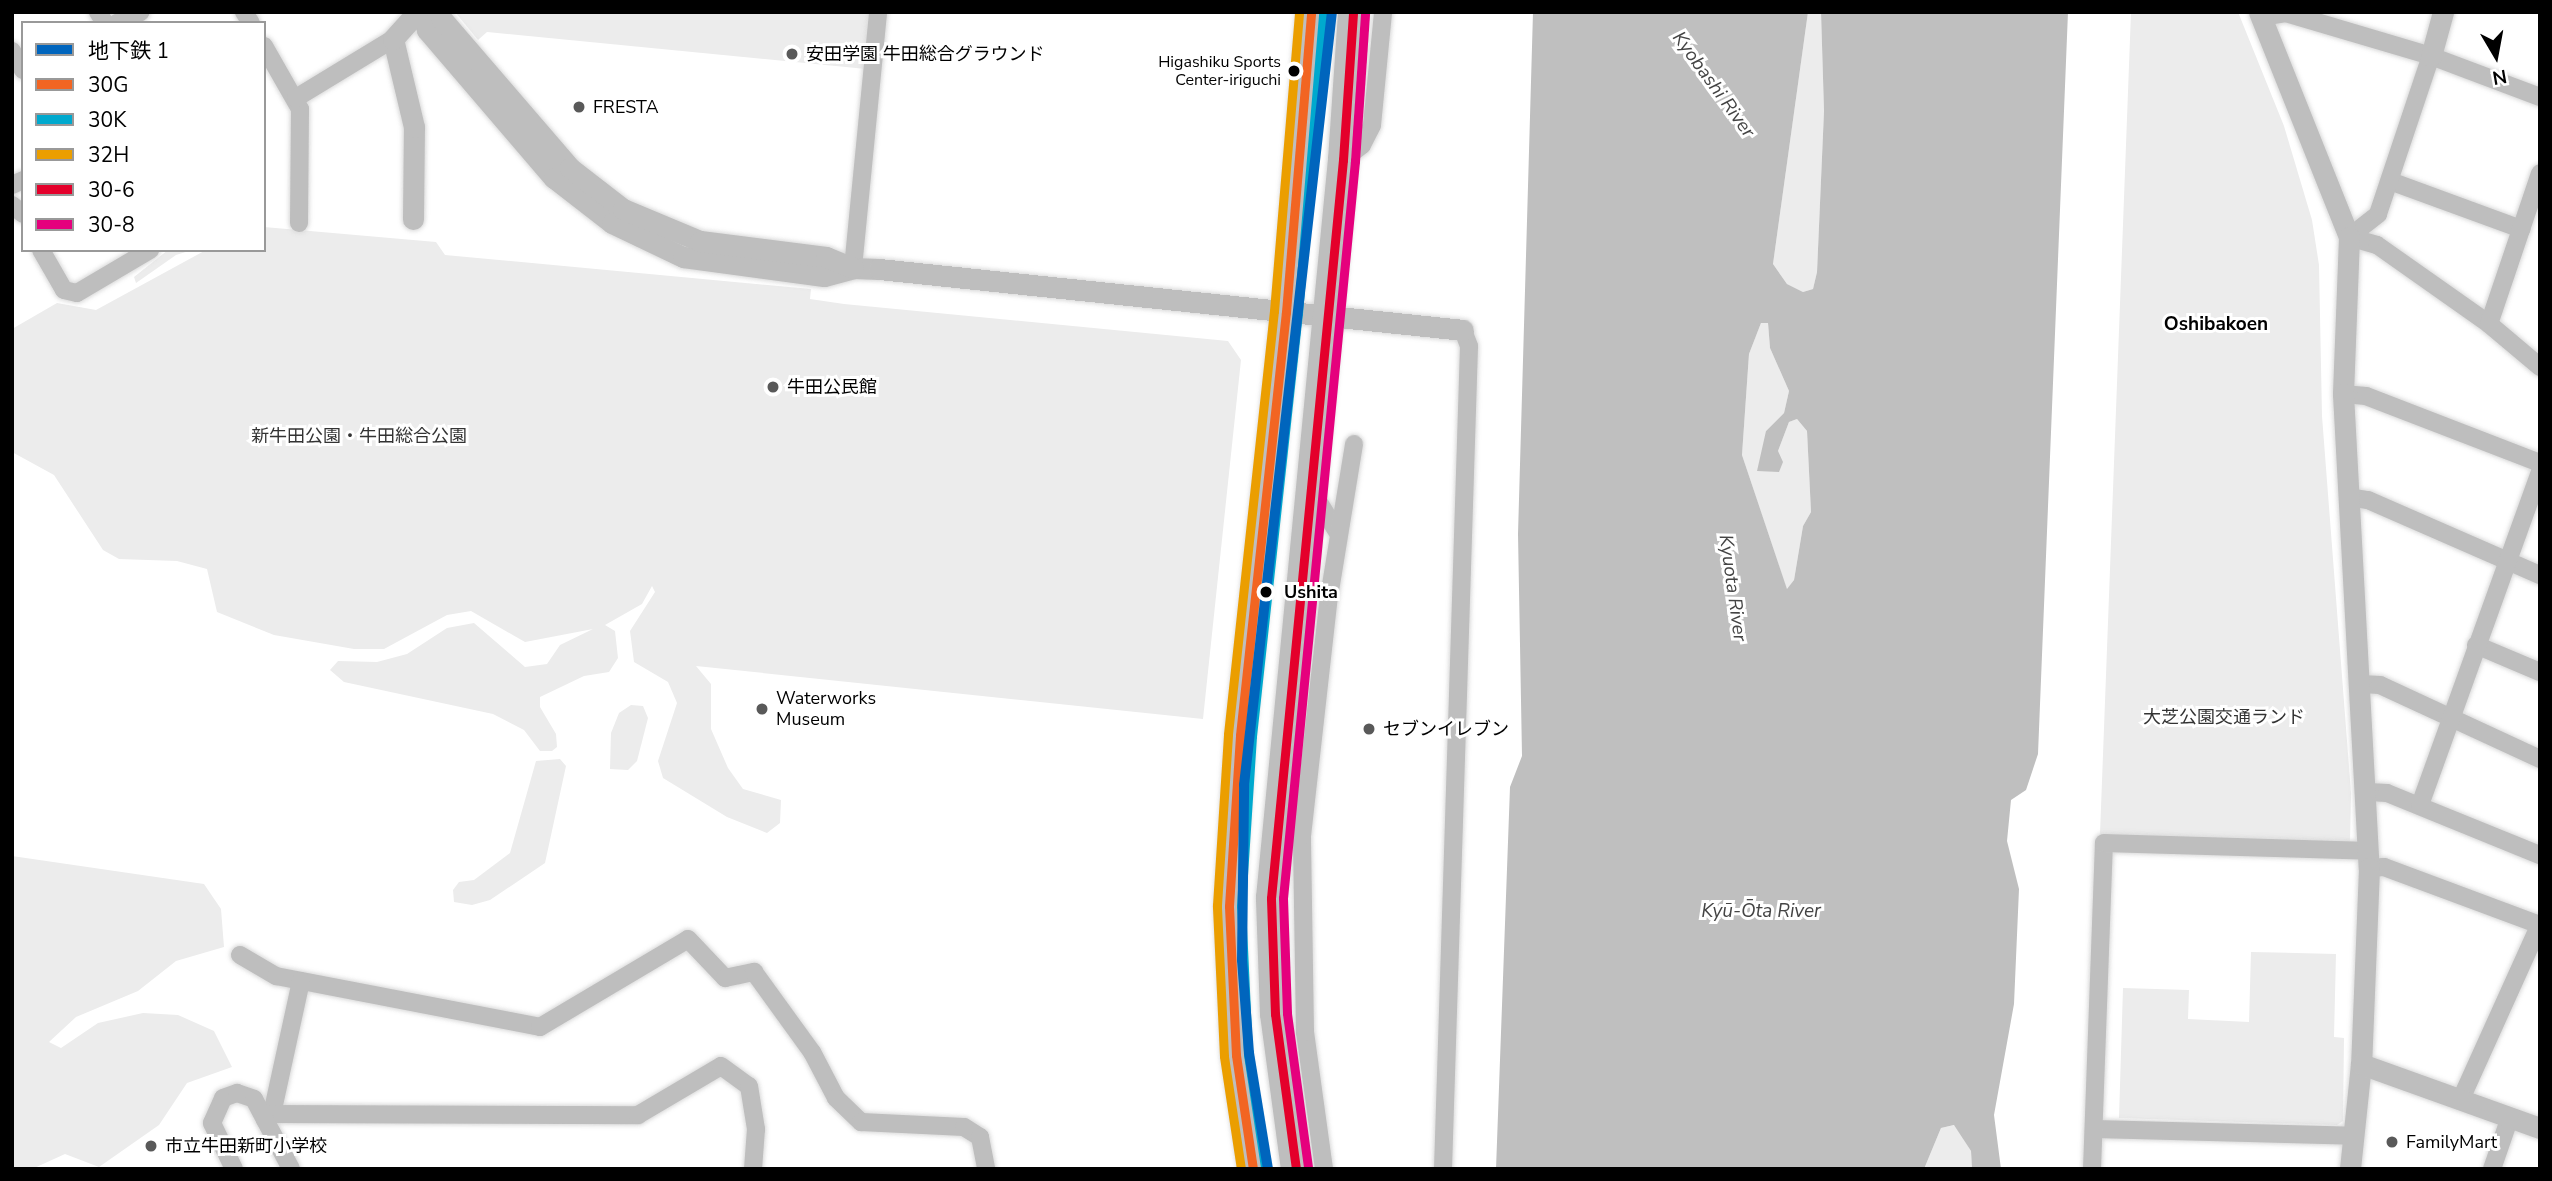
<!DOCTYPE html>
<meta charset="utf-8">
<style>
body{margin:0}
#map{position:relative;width:2552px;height:1181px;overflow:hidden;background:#fff;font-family:"Nunito Sans","Noto Sans JP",sans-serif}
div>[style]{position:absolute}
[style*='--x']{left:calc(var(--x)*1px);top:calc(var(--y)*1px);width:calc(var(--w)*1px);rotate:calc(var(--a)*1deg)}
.green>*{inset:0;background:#ececec}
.water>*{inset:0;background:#bfbfbf}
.roads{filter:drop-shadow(0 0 2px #dbdbdb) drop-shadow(0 0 2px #dbdbdb)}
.minor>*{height:18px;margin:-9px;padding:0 9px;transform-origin:9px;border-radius:9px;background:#bebebe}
.tertiary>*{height:21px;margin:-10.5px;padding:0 10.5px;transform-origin:10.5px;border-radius:10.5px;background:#bebebe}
.trunk>*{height:30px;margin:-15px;padding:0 15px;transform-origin:15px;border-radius:15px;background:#bebebe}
.bus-1>*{height:9px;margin:-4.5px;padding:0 4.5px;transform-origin:4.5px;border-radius:4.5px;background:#f26522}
.bus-2>*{height:9px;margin:-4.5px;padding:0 4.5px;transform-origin:4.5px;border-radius:4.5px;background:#00a9ce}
.bus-3>*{height:9px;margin:-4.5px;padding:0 4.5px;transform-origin:4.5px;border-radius:4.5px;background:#eb9e00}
.bus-4>*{height:9px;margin:-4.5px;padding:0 4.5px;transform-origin:4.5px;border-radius:4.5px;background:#e4002b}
.bus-5>*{height:9px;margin:-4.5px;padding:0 4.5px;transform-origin:4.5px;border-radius:4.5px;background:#e5007d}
.metro-1>*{height:10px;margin:-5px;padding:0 5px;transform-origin:5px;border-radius:5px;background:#0065bd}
.dots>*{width:19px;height:19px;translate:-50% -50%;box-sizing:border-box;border:4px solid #fff;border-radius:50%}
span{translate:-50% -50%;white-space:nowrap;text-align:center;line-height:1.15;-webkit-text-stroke:6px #fff;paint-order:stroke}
.bus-label{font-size:16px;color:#000}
.right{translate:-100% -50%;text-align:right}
.poi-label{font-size:18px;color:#000}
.left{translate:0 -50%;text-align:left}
.park-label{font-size:18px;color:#333}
.stop-label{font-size:18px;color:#000;font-weight:700}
.water-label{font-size:19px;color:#444;font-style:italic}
.neighbourhood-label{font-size:19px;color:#000;font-weight:700}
.frame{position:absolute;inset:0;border:14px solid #000;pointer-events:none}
.legend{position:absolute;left:21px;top:21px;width:245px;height:231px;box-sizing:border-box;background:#fff;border:2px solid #999;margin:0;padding:9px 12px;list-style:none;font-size:21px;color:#000}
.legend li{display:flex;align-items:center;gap:14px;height:35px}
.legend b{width:35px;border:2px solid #999}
.north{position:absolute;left:2461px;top:21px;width:70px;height:70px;-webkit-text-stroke:5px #fff;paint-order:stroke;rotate:170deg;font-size:19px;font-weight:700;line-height:28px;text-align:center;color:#000}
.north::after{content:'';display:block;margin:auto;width:24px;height:32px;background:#000;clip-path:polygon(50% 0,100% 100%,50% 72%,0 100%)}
</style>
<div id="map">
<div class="green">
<div style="clip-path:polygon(455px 12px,871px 12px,866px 69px,487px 32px,478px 40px)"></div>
<div style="clip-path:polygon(1808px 12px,1821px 12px,1824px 111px,1817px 272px,1813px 289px,1803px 292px,1787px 284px,1773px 264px)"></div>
<div style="clip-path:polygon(2131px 12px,2238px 12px,2284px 126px,2312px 220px,2319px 265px,2322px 416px,2351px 793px,2350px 843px,2100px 834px)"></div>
<div style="clip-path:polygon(264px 227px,436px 242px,445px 255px,811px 289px,810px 299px,844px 304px,1228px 341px,1241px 360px,1203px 719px,696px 666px,711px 684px,711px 729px,728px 768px,743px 789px,781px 800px,780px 823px,767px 833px,727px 817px,663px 778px,658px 761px,677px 703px,668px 682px,634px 662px,630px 631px,655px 592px,652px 586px,642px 604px,605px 625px,615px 631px,618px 658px,609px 672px,584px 676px,540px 697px,540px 707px,556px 734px,557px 747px,552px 751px,540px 751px,524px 730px,493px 714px,344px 682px,330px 670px,338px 661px,377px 662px,407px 654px,447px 628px,474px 623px,525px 667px,547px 664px,560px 645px,593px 629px,525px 642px,471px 611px,447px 615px,384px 649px,354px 649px,274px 635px,217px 612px,207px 569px,177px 561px,119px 559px,103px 550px,54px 475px,12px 452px,12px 329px,57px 303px,96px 310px,206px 250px,264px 250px)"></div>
<div style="clip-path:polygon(168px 250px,192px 250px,176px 255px,136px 283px,134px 277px)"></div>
<div style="clip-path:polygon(1761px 323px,1768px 323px,1770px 348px,1789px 391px,1784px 413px,1766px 431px,1778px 451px,1789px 422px,1797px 419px,1807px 431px,1811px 512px,1803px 526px,1794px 580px,1787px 590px,1742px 455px,1749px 354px)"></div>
<div style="clip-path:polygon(631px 705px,643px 706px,648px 718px,637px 761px,628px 770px,610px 769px,611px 733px,619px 713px)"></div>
<div style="clip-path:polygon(560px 759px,566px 766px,545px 863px,490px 900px,472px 905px,454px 902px,453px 890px,459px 882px,474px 880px,510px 853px,536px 761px)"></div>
<div style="clip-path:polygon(12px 856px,204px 884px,221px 909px,224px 947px,176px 961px,138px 991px,76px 1017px,49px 1042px,61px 1048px,98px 1023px,143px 1013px,178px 1015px,214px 1031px,232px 1067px,187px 1083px,159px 1125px,99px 1167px,65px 1154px,32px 1169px,12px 1169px)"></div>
<div style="clip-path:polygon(2251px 952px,2336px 954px,2334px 1037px,2344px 1038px,2343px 1121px,2337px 1125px,2119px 1118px,2123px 988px,2189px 990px,2188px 1019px,2249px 1022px)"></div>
<div style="clip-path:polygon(1955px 1125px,1971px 1151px,1972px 1169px,1924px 1169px,1941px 1128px)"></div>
</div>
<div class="water">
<div style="clip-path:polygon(evenodd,1533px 12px,1808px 12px,1773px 264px,1787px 284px,1803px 292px,1813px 289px,1817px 272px,1824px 111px,1821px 12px,2068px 12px,2038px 754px,2026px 790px,2011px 800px,2007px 841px,2019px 889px,2014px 1004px,1994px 1115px,2001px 1169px,1972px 1169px,1971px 1151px,1954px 1125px,1941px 1128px,1924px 1169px,1496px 1169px,1510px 787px,1522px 756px,1518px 534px,1533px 12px,1761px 323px,1768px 323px,1770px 348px,1789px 391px,1784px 413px,1766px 431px,1757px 471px,1779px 472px,1783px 462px,1778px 451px,1789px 422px,1797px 419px,1807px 431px,1811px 512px,1803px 526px,1794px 580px,1787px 589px,1742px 455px,1749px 354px,1761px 323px)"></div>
</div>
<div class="roads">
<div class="minor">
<div style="--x:98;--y:12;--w:13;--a:58"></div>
<div style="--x:244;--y:12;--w:13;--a:58"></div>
<div style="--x:2261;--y:17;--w:25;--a:-9"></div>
<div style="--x:2286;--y:13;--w:151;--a:16.5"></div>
<div style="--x:2431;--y:56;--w:116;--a:20.6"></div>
<div style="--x:117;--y:23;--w:26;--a:-25"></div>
<div style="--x:264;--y:46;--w:73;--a:60.3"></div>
<div style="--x:300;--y:109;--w:114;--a:90.5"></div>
<div style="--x:12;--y:51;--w:22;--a:60"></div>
<div style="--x:296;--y:98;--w:114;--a:-31.3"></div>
<div style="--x:1343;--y:160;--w:24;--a:-38"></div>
<div style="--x:1362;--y:145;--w:22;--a:-63"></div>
<div style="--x:1372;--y:125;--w:114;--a:-84.4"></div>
<div style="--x:2390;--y:181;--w:140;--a:20.1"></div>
<div style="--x:12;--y:185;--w:12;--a:-24"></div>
<div style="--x:12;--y:205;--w:14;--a:39"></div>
<div style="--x:2349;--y:237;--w:29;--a:16"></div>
<div style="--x:2377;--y:245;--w:137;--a:35.2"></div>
<div style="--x:2489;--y:324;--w:67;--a:40.1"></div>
<div style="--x:2349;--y:237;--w:37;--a:-38"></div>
<div style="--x:2378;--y:214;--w:167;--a:-71.5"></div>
<div style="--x:41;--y:250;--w:46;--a:60.1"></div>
<div style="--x:64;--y:290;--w:13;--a:13"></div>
<div style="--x:77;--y:293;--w:85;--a:-30.5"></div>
<div style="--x:853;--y:268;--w:257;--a:-84.4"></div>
<div style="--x:2489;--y:324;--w:159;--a:-71.3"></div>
<div style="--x:2343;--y:394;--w:23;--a:5"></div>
<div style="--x:2366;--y:396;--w:186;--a:21.1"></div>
<div style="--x:1313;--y:493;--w:47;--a:58"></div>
<div style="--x:2348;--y:497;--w:20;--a:9"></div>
<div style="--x:2368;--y:500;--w:188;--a:23.6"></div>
<div style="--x:2476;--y:645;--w:69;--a:22.9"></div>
<div style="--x:2361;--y:684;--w:19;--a:3"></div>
<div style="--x:2380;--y:685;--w:176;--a:24.8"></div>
<div style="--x:2368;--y:792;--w:19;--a:3"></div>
<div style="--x:2387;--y:793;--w:165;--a:22.1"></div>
<div style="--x:2420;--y:805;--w:354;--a:-70.2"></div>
<div style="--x:2369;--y:868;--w:15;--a:-4"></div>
<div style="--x:2384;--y:867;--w:166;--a:20.4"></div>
<div style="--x:240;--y:955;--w:42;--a:30.3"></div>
<div style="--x:276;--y:976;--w:269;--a:10.9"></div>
<div style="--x:540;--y:1027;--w:172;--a:-30.7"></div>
<div style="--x:688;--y:939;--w:54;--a:46.5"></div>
<div style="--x:725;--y:978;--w:30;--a:-12"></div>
<div style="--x:754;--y:972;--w:99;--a:54.1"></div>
<div style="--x:812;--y:1052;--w:52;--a:62.4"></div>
<div style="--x:836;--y:1098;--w:35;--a:44"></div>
<div style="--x:861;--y:1122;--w:103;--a:2.8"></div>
<div style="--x:964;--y:1127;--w:19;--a:32"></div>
<div style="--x:980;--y:1137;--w:33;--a:79"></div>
<div style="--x:2461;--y:1099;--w:192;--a:-65.7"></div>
<div style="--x:272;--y:1114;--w:136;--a:-77.7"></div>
<div style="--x:265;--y:1120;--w:9;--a:-41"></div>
<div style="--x:272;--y:1114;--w:366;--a:0.2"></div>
<div style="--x:638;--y:1115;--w:96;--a:-30.6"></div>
<div style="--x:721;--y:1066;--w:34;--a:36"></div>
<div style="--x:749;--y:1086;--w:44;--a:80.8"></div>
<div style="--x:756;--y:1129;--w:40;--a:94.3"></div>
<div style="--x:2094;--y:1129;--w:260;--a:1.5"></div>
<div style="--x:234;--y:1169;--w:51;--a:-115.6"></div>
<div style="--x:212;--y:1123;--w:27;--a:-66"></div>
<div style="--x:223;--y:1098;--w:15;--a:-20"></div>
<div style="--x:237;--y:1093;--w:18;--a:19"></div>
<div style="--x:254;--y:1099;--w:79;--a:62.1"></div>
<div style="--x:1324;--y:1169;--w:138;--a:-97.9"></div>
<div style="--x:1305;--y:1032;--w:196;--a:-90.9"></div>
<div style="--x:1302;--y:836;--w:241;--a:-83.6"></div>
<div style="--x:1329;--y:597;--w:155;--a:-80.7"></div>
<div style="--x:1443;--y:1169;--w:823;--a:-88.19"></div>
<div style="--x:1469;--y:346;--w:17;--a:-111"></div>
<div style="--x:2092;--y:1169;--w:326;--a:-87.9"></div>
<div style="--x:2104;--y:843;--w:265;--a:1.7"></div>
<div style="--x:2492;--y:1169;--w:55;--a:-70.9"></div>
</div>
<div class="tertiary">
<div style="--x:422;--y:12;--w:19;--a:74"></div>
<div style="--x:427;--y:30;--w:195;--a:49.4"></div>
<div style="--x:554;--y:178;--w:73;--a:37.8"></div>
<div style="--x:612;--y:223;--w:79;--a:25.6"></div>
<div style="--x:683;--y:257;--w:142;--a:7.7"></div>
<div style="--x:824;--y:276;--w:30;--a:-15"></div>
<div style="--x:853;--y:268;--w:26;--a:2"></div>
<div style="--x:879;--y:269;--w:587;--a:5.96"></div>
<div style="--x:428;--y:12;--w:14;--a:25"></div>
<div style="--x:441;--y:18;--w:198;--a:49.3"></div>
<div style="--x:570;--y:168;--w:67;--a:37.7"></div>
<div style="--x:623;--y:209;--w:83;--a:22.6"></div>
<div style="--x:700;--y:241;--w:127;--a:7.2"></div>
<div style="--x:826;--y:257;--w:29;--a:22"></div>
<div style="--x:2259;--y:12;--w:242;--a:68.2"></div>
<div style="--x:2349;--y:237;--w:157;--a:92.2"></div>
<div style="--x:2343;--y:394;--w:475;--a:86.9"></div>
<div style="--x:2369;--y:868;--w:196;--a:92.3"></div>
<div style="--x:2361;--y:1064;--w:106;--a:96"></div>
<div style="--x:2431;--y:56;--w:46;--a:-74.7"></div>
<div style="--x:413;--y:219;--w:92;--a:-89.4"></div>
<div style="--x:414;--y:127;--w:90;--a:-103.4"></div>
<div style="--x:393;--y:39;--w:36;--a:-48"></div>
<div style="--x:2361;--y:1064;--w:190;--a:19.7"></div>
</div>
<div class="trunk">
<div style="--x:1253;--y:1169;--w:115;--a:-98.5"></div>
<div style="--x:1236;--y:1055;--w:149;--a:-92.7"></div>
<div style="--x:1229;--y:906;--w:171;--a:-86.3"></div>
<div style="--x:1240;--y:735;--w:425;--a:-83.8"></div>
<div style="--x:1286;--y:312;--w:301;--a:-85.2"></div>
<div style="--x:1296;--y:1169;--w:156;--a:-97.7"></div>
<div style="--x:1275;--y:1014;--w:116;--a:-92"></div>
<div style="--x:1271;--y:898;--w:742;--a:-84.43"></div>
<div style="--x:1343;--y:160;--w:148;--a:-86.1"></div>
</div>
</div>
<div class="bus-1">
<div style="--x:1253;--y:1169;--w:115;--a:-98.5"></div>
<div style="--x:1236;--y:1055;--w:149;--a:-92.7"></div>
<div style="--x:1229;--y:906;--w:171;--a:-86.3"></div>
<div style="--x:1240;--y:735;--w:425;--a:-83.8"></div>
<div style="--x:1286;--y:312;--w:301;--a:-85.2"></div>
</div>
<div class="bus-2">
<div style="--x:1265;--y:1167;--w:114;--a:-98.6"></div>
<div style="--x:1248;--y:1054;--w:148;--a:-92.7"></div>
<div style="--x:1241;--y:906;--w:170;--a:-86.3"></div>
<div style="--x:1252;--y:736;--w:425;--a:-83.8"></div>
<div style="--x:1298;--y:313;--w:301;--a:-85.2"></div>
</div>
<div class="bus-3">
<div style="--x:1241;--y:1169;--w:114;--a:-98.6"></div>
<div style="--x:1224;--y:1056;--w:151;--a:-92.7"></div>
<div style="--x:1217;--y:905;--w:171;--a:-86.3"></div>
<div style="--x:1228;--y:734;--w:425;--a:-83.8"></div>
<div style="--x:1274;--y:311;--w:300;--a:-85.2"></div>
</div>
<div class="bus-4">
<div style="--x:1296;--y:1169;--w:156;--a:-97.7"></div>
<div style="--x:1275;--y:1014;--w:116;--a:-92"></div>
<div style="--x:1271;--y:898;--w:742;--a:-84.43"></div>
<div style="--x:1343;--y:160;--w:148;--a:-86.1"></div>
</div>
<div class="bus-5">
<div style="--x:1308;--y:1167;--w:155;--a:-97.8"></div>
<div style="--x:1287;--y:1013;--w:115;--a:-92"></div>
<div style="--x:1283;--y:898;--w:741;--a:-84.42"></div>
<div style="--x:1355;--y:161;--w:148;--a:-86.1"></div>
</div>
<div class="metro-1">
<div style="--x:1268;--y:1169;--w:118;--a:-99.3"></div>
<div style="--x:1249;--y:1053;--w:93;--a:-94.3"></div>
<div style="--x:1242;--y:960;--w:175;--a:-89.3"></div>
<div style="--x:1244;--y:785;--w:778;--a:-83.51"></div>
</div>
<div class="dots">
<div style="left:792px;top:54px;background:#595959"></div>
<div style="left:1294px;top:71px;background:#000"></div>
<div style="left:579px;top:107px;background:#595959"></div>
<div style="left:773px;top:387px;background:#595959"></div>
<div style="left:1266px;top:592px;background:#000"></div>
<div style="left:762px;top:709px;background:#595959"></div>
<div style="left:1369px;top:729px;background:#595959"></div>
<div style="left:2392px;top:1142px;background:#595959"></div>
<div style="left:151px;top:1146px;background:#595959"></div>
</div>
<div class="bus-label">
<span class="right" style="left:1281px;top:71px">Higashiku Sports<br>Center-iriguchi</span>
</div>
<div class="poi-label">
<span class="left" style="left:806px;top:54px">安田学園 牛田総合グラウンド</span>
<span class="left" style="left:593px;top:107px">FRESTA</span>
<span class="left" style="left:787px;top:387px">牛田公民館</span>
<span class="left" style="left:776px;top:709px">Waterworks<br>Museum</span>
<span class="left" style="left:1383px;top:729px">セブンイレブン</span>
<span class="left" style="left:2406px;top:1142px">FamilyMart</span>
<span class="left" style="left:165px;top:1146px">市立牛田新町小学校</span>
</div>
<div class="park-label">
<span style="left:359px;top:436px">新牛田公園・牛田総合公園</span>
<span style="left:2224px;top:717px">大芝公園交通ランド</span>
</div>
<div class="stop-label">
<span class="left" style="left:1284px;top:592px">Ushita</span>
</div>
<div class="water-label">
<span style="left:1713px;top:85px;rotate:54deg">Kyobashi River</span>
<span style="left:1732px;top:588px;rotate:82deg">Kyuota River</span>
<span style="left:1761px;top:912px">Kyū-Ōta River</span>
</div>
<div class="neighbourhood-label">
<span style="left:2216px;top:325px">Oshibakoen</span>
</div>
<div class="frame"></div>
<ul class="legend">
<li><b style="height:9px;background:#0065bd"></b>地下鉄 1</li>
<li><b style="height:9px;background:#f26522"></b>30G</li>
<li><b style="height:9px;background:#00a9ce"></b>30K</li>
<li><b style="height:9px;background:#eb9e00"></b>32H</li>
<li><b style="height:9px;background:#e4002b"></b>30-6</li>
<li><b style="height:9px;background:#e5007d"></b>30-8</li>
</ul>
<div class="north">N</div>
</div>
